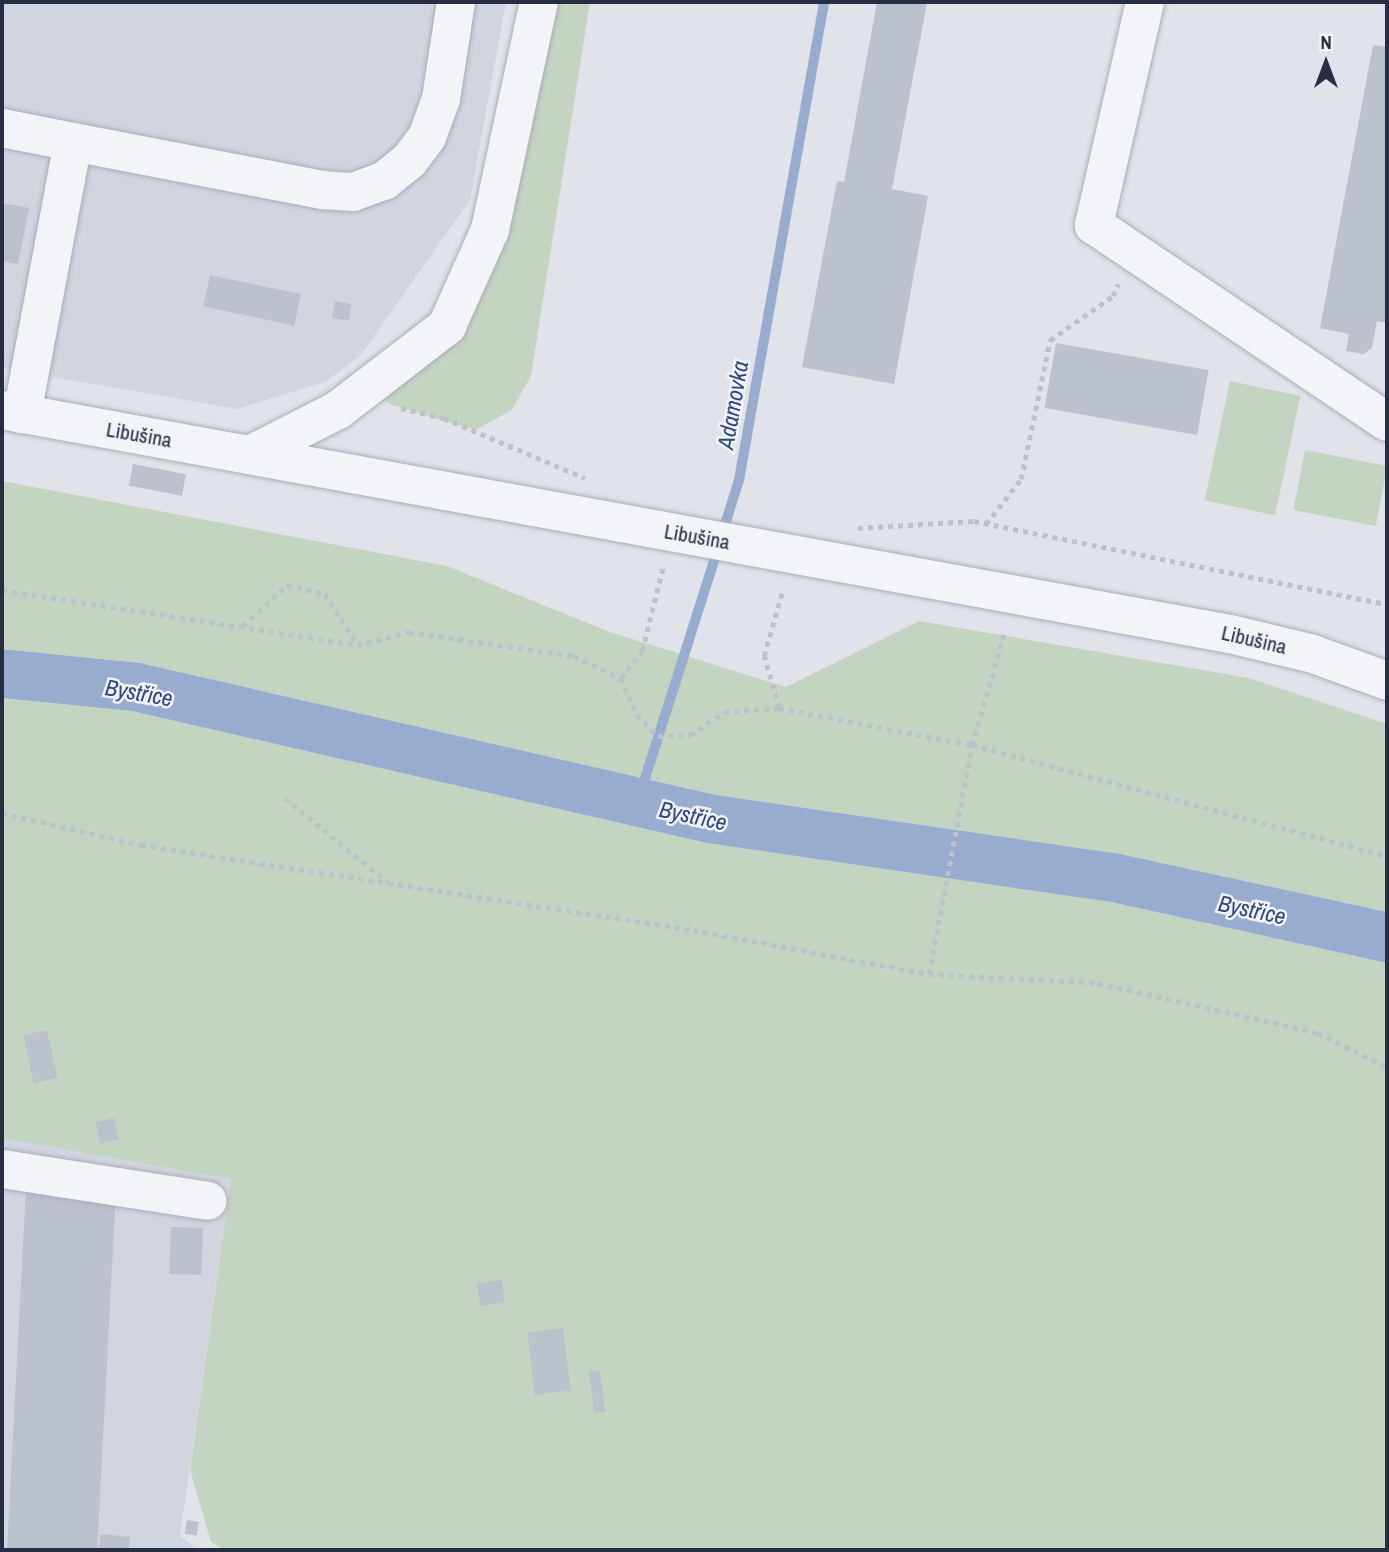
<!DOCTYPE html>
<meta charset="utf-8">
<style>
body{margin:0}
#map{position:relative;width:1389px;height:1552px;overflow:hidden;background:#e0e3ea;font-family:"Archivo Narrow",sans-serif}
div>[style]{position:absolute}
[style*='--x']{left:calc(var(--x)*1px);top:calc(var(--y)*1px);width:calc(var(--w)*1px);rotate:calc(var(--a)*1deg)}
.built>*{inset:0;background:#d1d5e0}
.green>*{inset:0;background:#c3d5c0;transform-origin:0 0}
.water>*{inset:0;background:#97acce}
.stream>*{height:10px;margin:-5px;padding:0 5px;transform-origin:5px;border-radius:5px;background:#97acce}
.building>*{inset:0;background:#bcc1ce;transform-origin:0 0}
.path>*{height:4.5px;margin-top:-2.25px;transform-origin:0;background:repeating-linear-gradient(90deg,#bec1c9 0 5px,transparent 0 10px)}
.roads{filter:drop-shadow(0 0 2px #a8adb8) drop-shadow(0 0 2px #a8adb8)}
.minor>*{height:38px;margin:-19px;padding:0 19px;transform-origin:19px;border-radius:19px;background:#f3f4f8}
span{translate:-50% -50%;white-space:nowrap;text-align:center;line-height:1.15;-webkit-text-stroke:5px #f0f2f8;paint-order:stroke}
.street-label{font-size:21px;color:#272e44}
.water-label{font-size:23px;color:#2c477c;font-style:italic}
.frame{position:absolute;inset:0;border:4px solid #272e44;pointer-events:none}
.north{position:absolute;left:1291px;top:28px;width:70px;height:70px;-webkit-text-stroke:5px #f0f2f8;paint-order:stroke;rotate:0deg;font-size:19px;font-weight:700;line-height:28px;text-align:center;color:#272e44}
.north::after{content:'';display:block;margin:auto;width:24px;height:32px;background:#272e44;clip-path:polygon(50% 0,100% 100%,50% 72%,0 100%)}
</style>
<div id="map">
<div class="built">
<div style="clip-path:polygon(2px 2px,506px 2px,470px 200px,360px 356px,325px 382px,237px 409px,2px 368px)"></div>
<div style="clip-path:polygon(2px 1138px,231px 1178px,180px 1536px,198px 1550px,2px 1550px)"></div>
</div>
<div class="green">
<div style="clip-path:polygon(554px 2px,590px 2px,531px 376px,512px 410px,475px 430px,392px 405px,367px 389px,447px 326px)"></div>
<div style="left:1230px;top:381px;width:72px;height:122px;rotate:12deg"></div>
<div style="left:1305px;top:450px;width:84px;height:61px;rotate:11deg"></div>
<div style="clip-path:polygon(2px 481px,447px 566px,610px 632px,786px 687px,919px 621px,1249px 678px,1387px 724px,1387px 912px,1120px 854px,716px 795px,140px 663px,2px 649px)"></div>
<div style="clip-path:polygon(2px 698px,132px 711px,707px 843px,1111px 902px,1387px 963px,1387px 1550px,225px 1550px,211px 1542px,190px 1470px,231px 1179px,2px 1138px)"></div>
</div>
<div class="water">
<div style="clip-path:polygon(2px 649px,140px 663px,716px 795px,1120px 854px,1387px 912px,1387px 963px,1111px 902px,707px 843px,132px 711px,2px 698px)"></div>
</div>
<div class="stream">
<div style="--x:722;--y:534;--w:57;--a:-72.5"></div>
<div style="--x:739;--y:480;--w:485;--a:-79.9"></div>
<div style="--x:641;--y:791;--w:255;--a:-72.4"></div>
</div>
<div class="building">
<div style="clip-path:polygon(877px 2px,927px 3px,892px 189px,928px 196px,894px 384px,802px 367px,837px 181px,844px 182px)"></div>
<div style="clip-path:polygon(1373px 45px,1387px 47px,1387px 323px,1377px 321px,1372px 348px,1364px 354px,1346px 351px,1349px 334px,1320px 328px)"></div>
<div style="clip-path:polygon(2px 203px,29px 208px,18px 264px,2px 261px)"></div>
<div style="left:210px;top:275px;width:93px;height:32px;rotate:12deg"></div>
<div style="left:335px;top:301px;width:17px;height:17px;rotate:10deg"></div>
<div style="left:1056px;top:343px;width:155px;height:66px;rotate:10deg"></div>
<div style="left:133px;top:464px;width:54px;height:22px;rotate:11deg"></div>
<div style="left:47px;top:1030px;width:49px;height:24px;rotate:78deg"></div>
<div style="left:114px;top:1118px;width:22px;height:19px;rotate:77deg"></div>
<div style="left:26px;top:1188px;width:90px;height:363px;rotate:3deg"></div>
<div style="left:171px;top:1227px;width:32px;height:47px;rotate:2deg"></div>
<div style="left:502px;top:1280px;width:23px;height:25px;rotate:83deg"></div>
<div style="left:563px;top:1328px;width:63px;height:36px;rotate:83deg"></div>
<div style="left:600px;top:1370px;width:42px;height:11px;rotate:83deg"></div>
<div style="left:187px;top:1520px;width:12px;height:14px;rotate:9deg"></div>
<div style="clip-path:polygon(100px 1534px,130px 1537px,129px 1550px,99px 1550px)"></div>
</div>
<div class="path">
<div style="--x:401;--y:408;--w:44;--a:13.1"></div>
<div style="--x:444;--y:418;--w:153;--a:23.1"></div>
<div style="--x:986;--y:524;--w:57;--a:-52.1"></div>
<div style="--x:1021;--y:479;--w:142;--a:-78.2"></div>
<div style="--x:1050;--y:340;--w:77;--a:-34.9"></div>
<div style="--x:1113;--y:296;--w:13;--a:-67"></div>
<div style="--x:858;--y:528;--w:116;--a:-3.5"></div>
<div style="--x:974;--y:521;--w:421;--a:11.4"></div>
<div style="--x:2;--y:590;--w:359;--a:8.8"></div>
<div style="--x:357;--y:645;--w:54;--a:-14"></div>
<div style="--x:409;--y:632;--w:167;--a:8.3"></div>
<div style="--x:574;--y:656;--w:52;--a:25.1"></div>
<div style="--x:621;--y:678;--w:40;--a:66.6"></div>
<div style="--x:637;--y:715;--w:30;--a:45"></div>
<div style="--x:658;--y:736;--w:32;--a:-2"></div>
<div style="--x:690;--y:735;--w:41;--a:-34.1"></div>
<div style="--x:724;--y:712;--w:55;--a:-4.2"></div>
<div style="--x:779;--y:708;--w:197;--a:10.9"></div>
<div style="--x:972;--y:745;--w:430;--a:15"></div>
<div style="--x:243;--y:626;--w:60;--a:-43"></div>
<div style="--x:287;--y:585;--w:39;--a:13"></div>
<div style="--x:325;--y:594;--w:59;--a:57.4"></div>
<div style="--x:621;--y:678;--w:34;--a:-52"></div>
<div style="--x:642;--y:651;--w:87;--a:-76"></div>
<div style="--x:779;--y:708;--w:54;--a:-106.1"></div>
<div style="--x:764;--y:656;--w:70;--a:-74.2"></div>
<div style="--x:285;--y:798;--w:136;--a:39.3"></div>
<div style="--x:2;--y:813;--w:143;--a:13"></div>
<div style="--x:141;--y:845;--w:559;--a:8.75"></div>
<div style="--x:693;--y:930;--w:240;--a:10.6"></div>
<div style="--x:929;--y:974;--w:169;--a:3"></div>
<div style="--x:1098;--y:983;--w:226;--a:12.8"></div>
<div style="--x:1318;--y:1033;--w:77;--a:26.2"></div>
<div style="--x:929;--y:974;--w:233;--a:-79.4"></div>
<div style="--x:972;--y:745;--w:120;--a:-74"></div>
</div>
<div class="roads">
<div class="minor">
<div style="--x:1145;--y:2;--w:229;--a:102.9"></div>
<div style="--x:1094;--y:225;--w:353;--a:33.9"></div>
<div style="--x:2;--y:128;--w:72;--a:11.2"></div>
<div style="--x:73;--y:142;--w:277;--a:100.6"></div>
<div style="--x:73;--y:142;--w:254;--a:10.9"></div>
<div style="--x:322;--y:190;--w:31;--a:4"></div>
<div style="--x:353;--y:192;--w:33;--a:-20"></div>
<div style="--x:384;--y:181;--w:32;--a:-39"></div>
<div style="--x:409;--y:161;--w:30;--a:-53"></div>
<div style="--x:427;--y:137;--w:40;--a:-69.8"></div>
<div style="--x:441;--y:99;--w:98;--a:-81.2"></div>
<div style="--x:2;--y:410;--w:1248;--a:10.34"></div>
<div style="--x:1230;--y:634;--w:85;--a:13.5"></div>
<div style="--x:1313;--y:654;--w:79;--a:20"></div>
<div style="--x:250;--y:455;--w:99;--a:-27.1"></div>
<div style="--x:338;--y:410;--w:138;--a:-37.6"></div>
<div style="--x:447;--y:326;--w:105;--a:-65.9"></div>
<div style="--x:490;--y:230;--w:233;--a:-77.9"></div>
<div style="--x:2;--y:1169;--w:208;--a:8.8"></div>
</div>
</div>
<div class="street-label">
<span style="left:139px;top:435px;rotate:10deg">Libušina</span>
<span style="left:697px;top:537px;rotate:10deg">Libušina</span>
<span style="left:1254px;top:640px;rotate:13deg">Libušina</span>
</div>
<div class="water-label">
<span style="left:733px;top:405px;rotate:-80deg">Adamovka</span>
<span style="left:139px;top:693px;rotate:10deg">Bystřice</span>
<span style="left:693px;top:816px;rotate:12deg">Bystřice</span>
<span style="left:1252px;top:910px;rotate:12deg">Bystřice</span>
</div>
<div class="frame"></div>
<div class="north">N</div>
</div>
